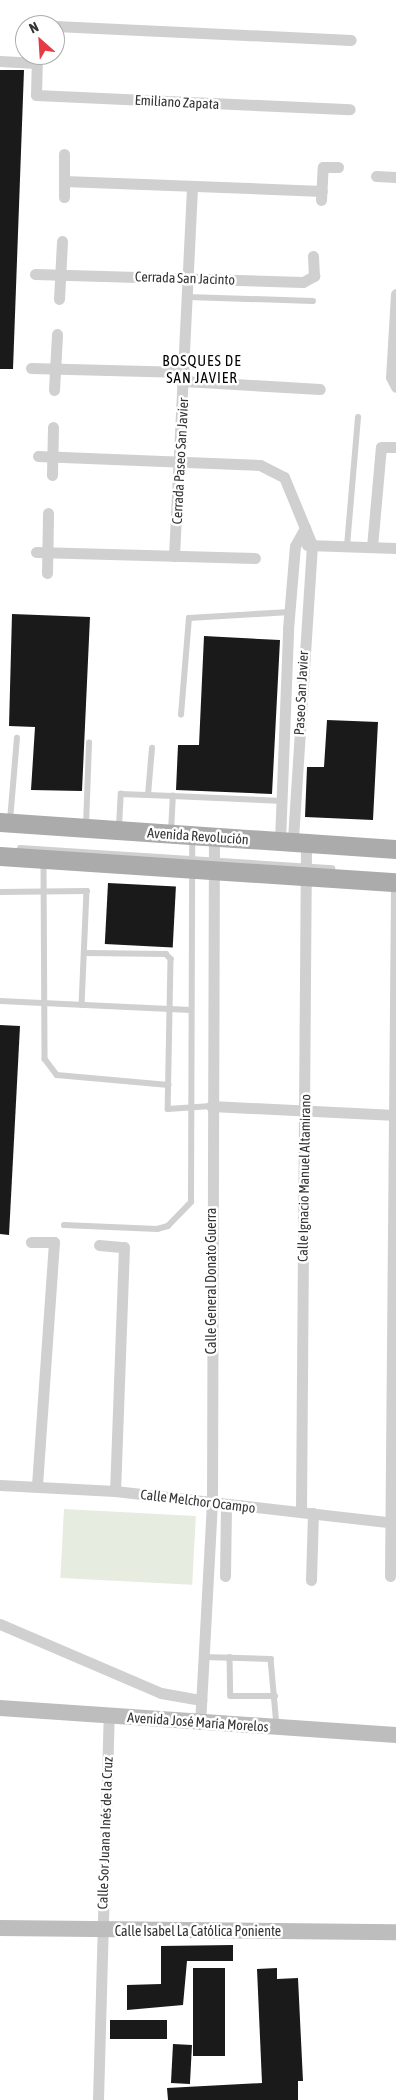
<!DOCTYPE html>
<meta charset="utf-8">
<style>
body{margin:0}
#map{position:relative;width:396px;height:2100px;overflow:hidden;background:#fff;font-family:"Asap Condensed",sans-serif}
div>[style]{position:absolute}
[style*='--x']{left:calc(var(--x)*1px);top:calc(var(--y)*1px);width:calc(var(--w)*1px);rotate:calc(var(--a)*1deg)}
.green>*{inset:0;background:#e6ecdf;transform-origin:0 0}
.building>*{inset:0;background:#1a1a1a;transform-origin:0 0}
.service>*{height:5.5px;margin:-2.75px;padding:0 2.75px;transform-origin:2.75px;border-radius:2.75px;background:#d0d0d0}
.minor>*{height:11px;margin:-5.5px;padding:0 5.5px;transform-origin:5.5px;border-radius:5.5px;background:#d0d0d0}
.secondary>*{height:16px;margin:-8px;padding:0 8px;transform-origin:8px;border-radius:8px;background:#bdbdbd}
.primary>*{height:19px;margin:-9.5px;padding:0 9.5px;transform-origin:9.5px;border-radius:9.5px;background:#ababab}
span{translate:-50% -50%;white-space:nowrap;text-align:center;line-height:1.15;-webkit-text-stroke:5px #fff;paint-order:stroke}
.street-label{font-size:14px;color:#333}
.neighbourhood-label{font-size:15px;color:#000;letter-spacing:1px}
.north{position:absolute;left:15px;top:15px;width:50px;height:50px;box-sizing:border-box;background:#fff;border:1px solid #adadad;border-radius:50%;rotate:334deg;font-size:14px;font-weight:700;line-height:20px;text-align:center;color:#333}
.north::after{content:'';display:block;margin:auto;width:18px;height:22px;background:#e63946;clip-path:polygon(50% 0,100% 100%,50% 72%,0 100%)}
</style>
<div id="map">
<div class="green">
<div style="left:64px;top:1509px;width:132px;height:69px;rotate:3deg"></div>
</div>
<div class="building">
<div style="clip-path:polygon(0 70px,24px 70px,13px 369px,0 369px)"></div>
<div style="clip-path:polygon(12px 614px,90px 617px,82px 791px,31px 790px,35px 727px,9px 726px)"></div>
<div style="clip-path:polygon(204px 636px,280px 640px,272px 794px,176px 790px,178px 745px,199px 745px)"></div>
<div style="clip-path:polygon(327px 720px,378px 722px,373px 820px,305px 817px,307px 767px,324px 767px)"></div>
<div style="left:108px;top:883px;width:68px;height:61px;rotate:3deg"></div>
<div style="clip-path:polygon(0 1025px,20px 1026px,9px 1235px,0 1234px)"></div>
<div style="clip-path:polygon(233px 1945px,233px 1961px,187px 1961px,183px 2005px,127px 2010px,127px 1985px,161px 1984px,161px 1946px)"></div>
<div style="left:193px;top:1968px;width:32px;height:88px"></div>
<div style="clip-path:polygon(277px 1968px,277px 1979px,298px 1978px,303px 2081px,298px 2081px,298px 2100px,168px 2100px,167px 2088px,262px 2083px,257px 1969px)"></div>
<div style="left:167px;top:2020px;width:19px;height:57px;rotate:90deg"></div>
<div style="left:173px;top:2044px;width:19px;height:39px;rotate:3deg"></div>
</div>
<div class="service">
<div style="--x:188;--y:297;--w:125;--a:1.8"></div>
<div style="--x:347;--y:546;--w:129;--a:-85.1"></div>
<div style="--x:181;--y:715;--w:97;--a:-85.3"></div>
<div style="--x:189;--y:618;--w:101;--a:-3.4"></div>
<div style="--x:148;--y:795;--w:47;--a:-85.1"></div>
<div style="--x:10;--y:821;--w:83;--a:-85.2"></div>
<div style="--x:86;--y:826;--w:83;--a:-87.9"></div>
<div style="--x:119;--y:827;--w:33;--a:-87"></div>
<div style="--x:121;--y:794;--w:52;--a:2.2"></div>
<div style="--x:171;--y:832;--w:36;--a:-87"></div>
<div style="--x:173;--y:796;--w:110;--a:2.6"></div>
<div style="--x:20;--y:848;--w:313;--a:3.7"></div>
<div style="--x:44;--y:861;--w:198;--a:89.7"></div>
<div style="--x:45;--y:1059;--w:20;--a:53"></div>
<div style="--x:57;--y:1075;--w:112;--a:5.1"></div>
<div style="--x:0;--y:892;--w:87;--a:-0.7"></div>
<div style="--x:87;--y:891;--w:114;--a:92.5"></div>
<div style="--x:86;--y:953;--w:80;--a:0.7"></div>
<div style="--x:166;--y:954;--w:7;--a:45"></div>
<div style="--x:171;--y:959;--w:150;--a:91.1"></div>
<div style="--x:168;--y:1109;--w:43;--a:-4"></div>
<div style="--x:0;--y:1001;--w:191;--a:2.7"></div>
<div style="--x:64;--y:1225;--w:93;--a:2.5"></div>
<div style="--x:157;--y:1229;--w:11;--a:-15"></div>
<div style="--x:168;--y:1226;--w:33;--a:-46"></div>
<div style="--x:191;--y:1202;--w:365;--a:-89.8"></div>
<div style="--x:204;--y:1657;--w:67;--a:1.7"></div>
<div style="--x:271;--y:1659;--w:67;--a:84.9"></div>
<div style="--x:230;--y:1657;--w:39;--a:89"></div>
<div style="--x:231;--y:1696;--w:44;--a:0"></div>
</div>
<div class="minor">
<div style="--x:38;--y:25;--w:2;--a:0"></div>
<div style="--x:55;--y:26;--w:296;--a:2.7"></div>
<div style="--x:37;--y:55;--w:40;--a:91.4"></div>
<div style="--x:36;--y:95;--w:314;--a:2.6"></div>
<div style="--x:0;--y:61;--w:37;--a:3"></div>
<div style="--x:64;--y:154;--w:43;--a:90"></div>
<div style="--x:376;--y:176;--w:20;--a:3"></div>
<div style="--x:64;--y:181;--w:258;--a:2.2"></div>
<div style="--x:321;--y:200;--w:33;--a:-87"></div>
<div style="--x:323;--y:167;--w:15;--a:0"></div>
<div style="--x:35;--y:274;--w:268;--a:1.7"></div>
<div style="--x:303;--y:282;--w:13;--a:-29"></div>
<div style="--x:314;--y:276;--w:20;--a:-93"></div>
<div style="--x:396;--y:294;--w:83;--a:93.4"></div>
<div style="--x:391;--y:377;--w:11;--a:63"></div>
<div style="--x:59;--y:299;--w:58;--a:-87"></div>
<div style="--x:31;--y:368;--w:154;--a:1.5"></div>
<div style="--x:184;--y:381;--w:136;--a:3.4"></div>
<div style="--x:54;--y:390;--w:56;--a:-86.9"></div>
<div style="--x:38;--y:456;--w:222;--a:2.3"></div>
<div style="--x:260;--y:465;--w:27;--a:27"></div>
<div style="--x:284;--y:477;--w:74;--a:67.6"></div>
<div style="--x:312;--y:545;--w:298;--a:93.7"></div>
<div style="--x:52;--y:475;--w:48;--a:-88.8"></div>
<div style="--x:307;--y:545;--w:89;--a:1.9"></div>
<div style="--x:372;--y:547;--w:100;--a:-84.9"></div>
<div style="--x:381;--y:447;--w:15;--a:0"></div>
<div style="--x:36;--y:552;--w:219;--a:1.6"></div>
<div style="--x:174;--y:556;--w:370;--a:-87.2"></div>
<div style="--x:47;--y:573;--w:60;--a:-89"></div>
<div style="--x:284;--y:844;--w:5;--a:-143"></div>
<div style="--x:280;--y:841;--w:212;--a:-87.8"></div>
<div style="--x:288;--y:629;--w:83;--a:-85.2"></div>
<div style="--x:295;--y:546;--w:21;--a:-61"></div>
<div style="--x:211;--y:1106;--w:185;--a:2.8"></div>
<div style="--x:31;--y:1242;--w:23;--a:0"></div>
<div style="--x:54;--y:1242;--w:245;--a:94"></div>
<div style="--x:99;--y:1245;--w:25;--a:5"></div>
<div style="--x:124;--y:1247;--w:244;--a:92.1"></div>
<div style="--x:0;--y:1485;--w:115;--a:3"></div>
<div style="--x:115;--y:1491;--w:283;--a:6.5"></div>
<div style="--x:301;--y:1512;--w:669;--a:-89.57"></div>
<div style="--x:225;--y:1576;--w:70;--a:-89.2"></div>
<div style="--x:390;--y:1576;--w:690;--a:-89.5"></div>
<div style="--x:311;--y:1580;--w:67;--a:-88.3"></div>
<div style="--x:0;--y:1624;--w:175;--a:23.2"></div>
<div style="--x:161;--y:1693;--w:41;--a:9.9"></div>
<div style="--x:200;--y:1724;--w:220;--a:-86.9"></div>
<div style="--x:212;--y:1504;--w:666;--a:-89.83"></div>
<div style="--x:98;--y:2100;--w:384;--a:-88.4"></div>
</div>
<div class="secondary">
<div style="--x:0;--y:1708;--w:397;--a:3.9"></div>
<div style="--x:0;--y:1928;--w:396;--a:0.6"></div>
</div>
<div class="primary">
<div style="--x:0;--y:822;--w:397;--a:3.9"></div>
<div style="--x:0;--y:856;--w:397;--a:3.8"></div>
</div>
<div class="street-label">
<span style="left:177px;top:102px;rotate:3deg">Emiliano Zapata</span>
<span style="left:185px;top:278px;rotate:2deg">Cerrada San Jacinto</span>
<span style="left:180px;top:461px;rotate:-87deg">Cerrada Paseo San Javier</span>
<span style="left:301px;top:693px;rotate:-87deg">Paseo San Javier</span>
<span style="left:198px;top:836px;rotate:4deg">Avenida Revolución</span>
<span style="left:304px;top:1178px;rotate:-89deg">Calle Ignacio Manuel Altamirano</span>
<span style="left:211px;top:1281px;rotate:-90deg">Calle General Donato Guerra</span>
<span style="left:198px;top:1501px;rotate:7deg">Calle Melchor Ocampo</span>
<span style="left:198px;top:1722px;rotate:4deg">Avenida José María Morelos</span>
<span style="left:105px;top:1833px;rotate:-88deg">Calle Sor Juana Inés de la Cruz</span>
<span style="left:198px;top:1931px">Calle Isabel La Católica Poniente</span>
</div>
<div class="neighbourhood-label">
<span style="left:202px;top:369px">BOSQUES DE<br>SAN JAVIER</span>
</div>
<div class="north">N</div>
</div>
